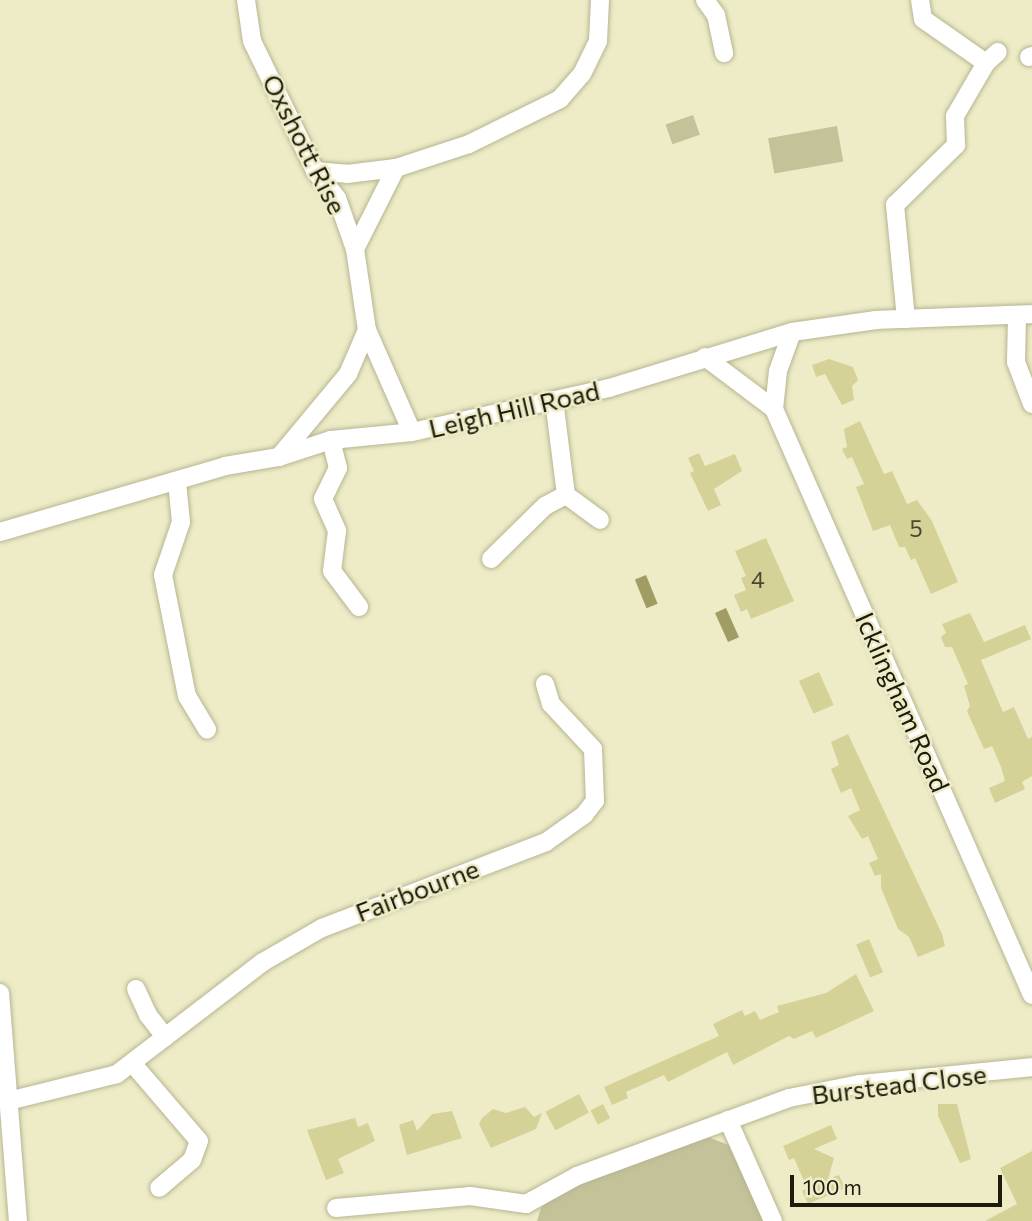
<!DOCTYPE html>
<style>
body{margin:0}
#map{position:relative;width:1032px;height:1221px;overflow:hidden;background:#eeecc7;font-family:Commissioner,sans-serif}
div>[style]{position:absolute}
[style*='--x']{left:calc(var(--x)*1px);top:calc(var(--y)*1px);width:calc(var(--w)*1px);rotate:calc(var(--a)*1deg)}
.green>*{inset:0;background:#c4c299;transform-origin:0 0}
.water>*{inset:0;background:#a09c64;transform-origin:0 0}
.building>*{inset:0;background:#d5d298;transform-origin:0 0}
.roads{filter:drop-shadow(0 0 2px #b7b592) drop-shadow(0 0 2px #b7b592)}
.minor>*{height:18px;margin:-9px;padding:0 9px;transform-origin:9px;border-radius:9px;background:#fff}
span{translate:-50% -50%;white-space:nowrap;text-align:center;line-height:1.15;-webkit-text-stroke:5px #eeecc7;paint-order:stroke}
.number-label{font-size:23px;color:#4a4930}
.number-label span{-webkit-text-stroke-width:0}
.street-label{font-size:26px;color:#1c1b0d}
.scale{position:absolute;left:790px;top:1175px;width:212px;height:32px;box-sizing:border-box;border:4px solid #1c1b0d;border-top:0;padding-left:9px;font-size:21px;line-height:24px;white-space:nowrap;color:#1c1b0d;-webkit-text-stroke:5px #eeecc7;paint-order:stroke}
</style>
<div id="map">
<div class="green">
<div style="left:693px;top:115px;width:21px;height:29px;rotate:71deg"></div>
<div style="left:837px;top:126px;width:36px;height:70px;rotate:80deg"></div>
<div style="clip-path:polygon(703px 1135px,731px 1146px,768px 1221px,537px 1221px,541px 1208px,558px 1192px)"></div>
</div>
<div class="water">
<div style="left:646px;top:575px;width:31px;height:12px;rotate:68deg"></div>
<div style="left:726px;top:608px;width:32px;height:12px;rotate:66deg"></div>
</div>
<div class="building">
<div style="clip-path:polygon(829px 359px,853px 367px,858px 380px,852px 386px,854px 400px,842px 405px,825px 374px,816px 377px,812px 365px)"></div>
<div style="clip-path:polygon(860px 421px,884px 474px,892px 471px,907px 504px,917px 500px,932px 521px,958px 582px,931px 594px,915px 558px,911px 560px,905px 547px,899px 547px,890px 525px,873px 531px,856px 487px,864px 484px,852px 457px,847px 459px,842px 449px,847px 447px,844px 429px)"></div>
<div style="clip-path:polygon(699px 453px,705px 466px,735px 454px,742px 471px,714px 489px,721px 505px,708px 511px,690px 473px,694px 471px,688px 458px)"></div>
<div style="clip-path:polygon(766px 538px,794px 601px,751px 619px,747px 609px,741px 612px,734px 595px,746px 590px,741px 578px,746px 576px,735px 551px)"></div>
<div style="clip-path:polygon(970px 613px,984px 642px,1025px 625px,1031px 639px,981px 660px,1003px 712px,1014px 707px,1028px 739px,1032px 737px,1032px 776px,1022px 782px,1025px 789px,995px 803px,989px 788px,1005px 781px,1001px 767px,992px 746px,984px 749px,967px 711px,970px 706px,964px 686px,968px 684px,952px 647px,945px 647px,941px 637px,946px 633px,942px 624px)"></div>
<div style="left:819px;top:672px;width:36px;height:22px;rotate:66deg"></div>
<div style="clip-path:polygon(848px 734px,942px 934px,945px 946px,918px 957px,909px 937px,898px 929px,881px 888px,881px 874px,875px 876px,869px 863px,878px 859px,868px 836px,862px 839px,848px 816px,860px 810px,851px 788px,841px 793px,831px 769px,839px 765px,831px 742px)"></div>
<div style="left:869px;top:939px;width:36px;height:14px;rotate:67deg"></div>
<div style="clip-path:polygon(856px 974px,874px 1011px,816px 1038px,812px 1031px,794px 1039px,789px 1036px,733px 1065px,727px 1052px,668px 1082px,664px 1075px,626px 1092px,628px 1098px,612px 1105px,604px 1087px,719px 1036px,713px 1024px,742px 1010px,745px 1016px,755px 1011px,760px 1020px,779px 1012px,777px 1006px,826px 993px)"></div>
<div style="left:579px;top:1094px;width:21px;height:38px;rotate:62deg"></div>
<div style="left:603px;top:1104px;width:16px;height:14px;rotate:63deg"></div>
<div style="clip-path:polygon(938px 1104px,957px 1104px,971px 1159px,960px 1163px,938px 1116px)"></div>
<div style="clip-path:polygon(525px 1107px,534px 1117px,542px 1113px,536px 1129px,491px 1148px,479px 1124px,482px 1118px,493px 1109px,506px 1113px)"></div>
<div style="clip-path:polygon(452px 1111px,462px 1138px,407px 1155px,399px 1125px,413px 1120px,417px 1131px,432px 1114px)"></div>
<div style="clip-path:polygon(355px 1118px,358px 1127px,368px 1123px,375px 1141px,338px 1159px,344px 1173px,326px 1180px,307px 1130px)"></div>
<div style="clip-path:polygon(831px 1125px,837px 1139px,814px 1149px,834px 1158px,828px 1179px,839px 1175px,845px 1188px,808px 1204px,802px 1191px,807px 1188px,794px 1158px,789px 1160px,783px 1146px)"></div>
<div style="clip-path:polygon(1032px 1151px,1032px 1221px,985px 1221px,1017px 1204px,1000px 1168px)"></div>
</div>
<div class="roads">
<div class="minor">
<div style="--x:246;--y:0;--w:41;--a:81.7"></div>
<div style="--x:252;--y:41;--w:144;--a:64.1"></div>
<div style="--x:315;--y:171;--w:35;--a:51"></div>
<div style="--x:337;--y:198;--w:54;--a:70.6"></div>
<div style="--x:355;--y:249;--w:82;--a:81.6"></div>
<div style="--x:367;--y:330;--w:48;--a:113.4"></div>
<div style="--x:348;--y:374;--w:108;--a:129.7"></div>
<div style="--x:705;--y:0;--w:19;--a:54"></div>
<div style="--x:716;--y:15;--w:39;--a:78"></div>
<div style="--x:920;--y:0;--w:19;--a:81"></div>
<div style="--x:923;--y:19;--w:77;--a:34.9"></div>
<div style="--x:1029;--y:57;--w:3;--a:-18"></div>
<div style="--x:315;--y:171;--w:32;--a:5"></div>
<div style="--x:347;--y:174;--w:49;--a:-7"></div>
<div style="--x:396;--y:168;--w:77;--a:-18.2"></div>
<div style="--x:469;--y:144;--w:102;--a:-26.3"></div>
<div style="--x:560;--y:99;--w:33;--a:-49"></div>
<div style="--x:582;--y:74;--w:37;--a:-64"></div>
<div style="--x:598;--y:41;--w:41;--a:-87.2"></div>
<div style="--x:355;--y:249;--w:91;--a:-63.2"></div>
<div style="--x:1017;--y:317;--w:45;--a:91.3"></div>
<div style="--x:1016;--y:362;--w:45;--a:69.1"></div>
<div style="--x:906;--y:319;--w:115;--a:-95.5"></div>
<div style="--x:895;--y:205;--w:86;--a:-44.5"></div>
<div style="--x:956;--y:145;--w:29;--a:-92"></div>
<div style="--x:955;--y:116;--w:61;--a:-59.7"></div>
<div style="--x:986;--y:63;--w:16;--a:-43"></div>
<div style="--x:367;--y:330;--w:111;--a:66.2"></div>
<div style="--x:705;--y:357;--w:86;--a:37"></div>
<div style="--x:774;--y:409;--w:640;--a:66.24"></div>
<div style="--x:554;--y:400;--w:96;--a:82.8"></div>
<div style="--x:566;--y:495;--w:42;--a:36.3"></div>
<div style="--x:774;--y:409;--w:38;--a:-84"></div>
<div style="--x:778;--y:371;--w:41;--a:-70.3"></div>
<div style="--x:331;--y:440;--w:29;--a:76"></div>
<div style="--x:338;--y:468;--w:34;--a:116"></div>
<div style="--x:323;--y:499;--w:35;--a:66"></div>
<div style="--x:337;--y:531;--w:40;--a:97.1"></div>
<div style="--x:332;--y:571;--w:45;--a:53.1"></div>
<div style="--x:177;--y:482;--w:40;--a:84.3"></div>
<div style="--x:181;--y:522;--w:56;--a:108.8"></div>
<div style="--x:163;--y:575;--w:123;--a:78.8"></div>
<div style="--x:187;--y:696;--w:39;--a:59"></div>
<div style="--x:0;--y:532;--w:234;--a:-16.3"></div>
<div style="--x:225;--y:466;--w:55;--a:-9.5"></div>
<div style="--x:279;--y:457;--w:55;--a:-18.1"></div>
<div style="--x:331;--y:440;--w:81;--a:-5.6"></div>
<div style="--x:412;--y:432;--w:202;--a:-12.6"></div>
<div style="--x:609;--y:388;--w:191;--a:-17"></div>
<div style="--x:792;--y:332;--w:85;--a:-8.1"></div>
<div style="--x:876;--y:320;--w:156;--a:-2.2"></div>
<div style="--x:491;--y:559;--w:76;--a:-44.5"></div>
<div style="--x:545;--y:506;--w:24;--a:-28"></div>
<div style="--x:136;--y:989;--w:29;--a:65"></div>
<div style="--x:148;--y:1015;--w:28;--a:52"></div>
<div style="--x:0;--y:993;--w:229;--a:85.5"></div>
<div style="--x:133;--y:1064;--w:101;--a:49.4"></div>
<div style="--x:199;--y:1141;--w:20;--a:110"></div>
<div style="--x:192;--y:1160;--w:43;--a:139.7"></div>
<div style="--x:8;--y:1101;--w:112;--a:-13.9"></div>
<div style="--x:117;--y:1074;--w:184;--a:-37.5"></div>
<div style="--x:263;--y:962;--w:68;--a:-30"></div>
<div style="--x:322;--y:928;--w:240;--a:-21"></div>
<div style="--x:546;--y:842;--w:47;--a:-35.4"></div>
<div style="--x:584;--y:815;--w:18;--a:-52"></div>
<div style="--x:595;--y:801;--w:52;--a:-92.2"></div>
<div style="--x:593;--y:749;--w:62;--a:-133"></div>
<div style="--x:551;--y:704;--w:21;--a:-107"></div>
<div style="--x:728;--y:1120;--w:111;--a:66"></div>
<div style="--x:336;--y:1208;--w:135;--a:-5.1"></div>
<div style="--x:470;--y:1196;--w:57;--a:8.1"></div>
<div style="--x:526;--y:1204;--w:58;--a:-28.8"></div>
<div style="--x:577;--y:1176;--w:226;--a:-20.2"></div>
<div style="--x:789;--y:1098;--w:72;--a:-11.2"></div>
<div style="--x:860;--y:1084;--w:173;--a:-5.6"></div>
</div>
</div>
<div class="number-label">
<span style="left:916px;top:528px">5</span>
<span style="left:758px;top:579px">4</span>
</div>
<div class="street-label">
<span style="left:305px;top:144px;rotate:63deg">Oxshott Rise</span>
<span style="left:514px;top:409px;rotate:-13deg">Leigh Hill Road</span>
<span style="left:903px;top:702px;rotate:66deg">Icklingham Road</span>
<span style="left:417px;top:890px;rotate:-21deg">Fairbourne</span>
<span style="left:899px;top:1084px;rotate:-7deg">Burstead Close</span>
</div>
<div class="scale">100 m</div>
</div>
